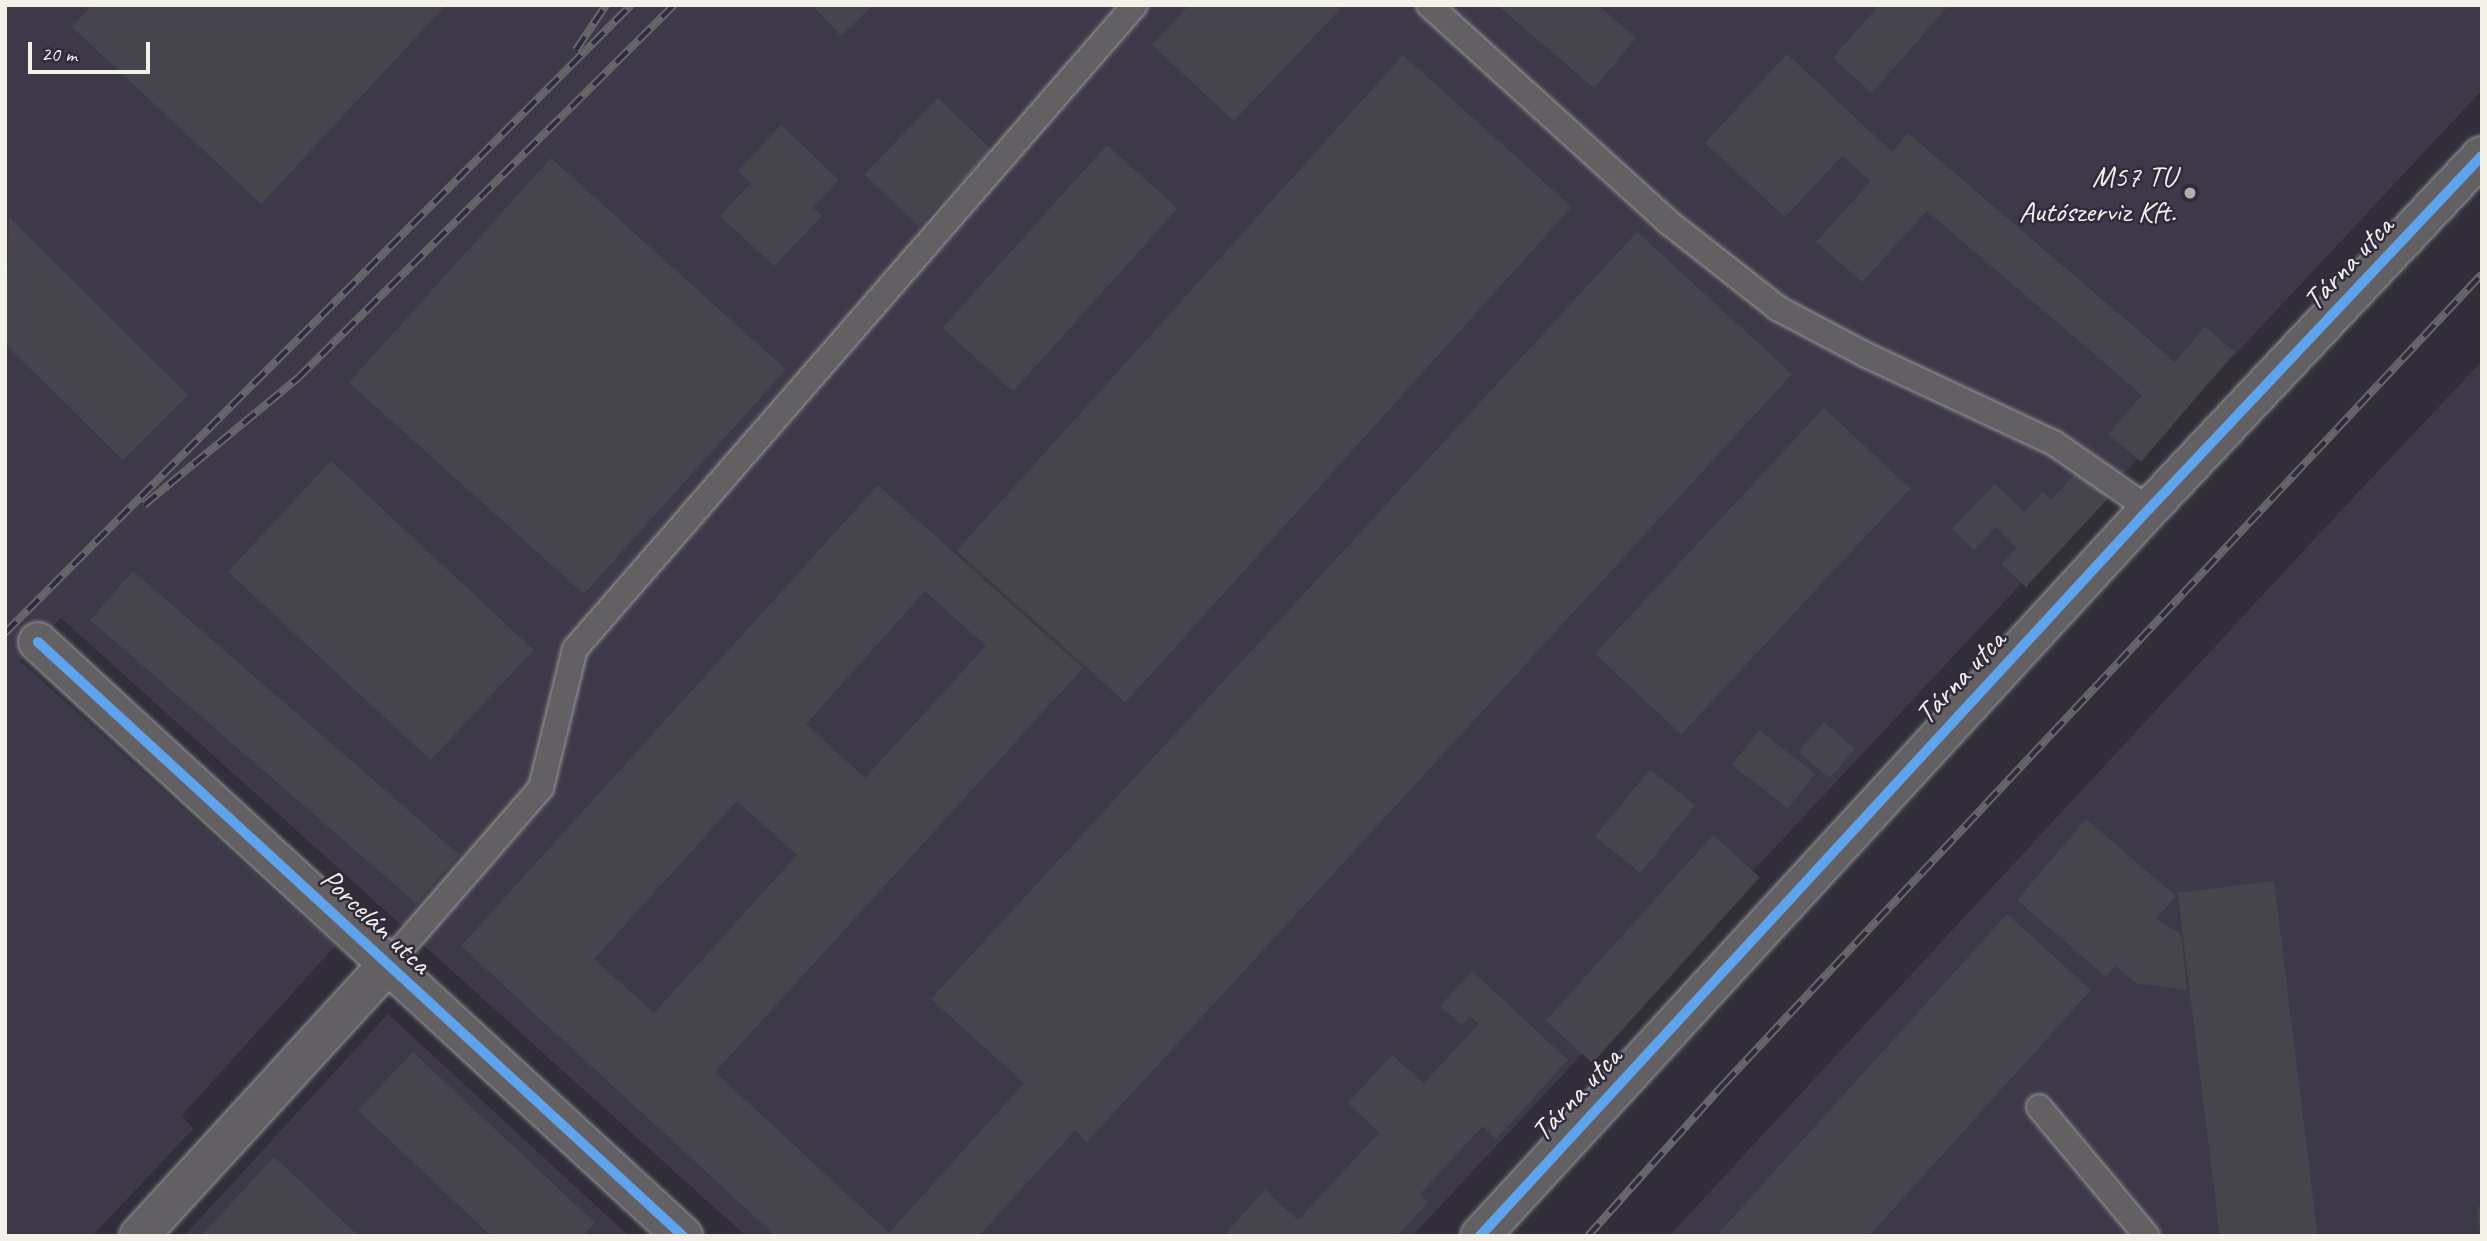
<!DOCTYPE html>
<meta charset="utf-8">
<style>
body{margin:0}
#map{position:relative;width:2487px;height:1241px;overflow:hidden;background:#312e39;font-family:Caveat,sans-serif}
div>[style]{position:absolute}
[style*='--x']{left:calc(var(--x)*1px);top:calc(var(--y)*1px);width:calc(var(--w)*1px);rotate:calc(var(--a)*1deg)}
.built>*{inset:0;background:#3e3948}
.building>*{inset:0;background:#46444c;transform-origin:0 0}
.roads{filter:drop-shadow(0 0 2px #9a989b) drop-shadow(0 0 2px #9a989b)}
.service>*{height:24px;margin:-12px;padding:0 12px;transform-origin:12px;border-radius:12px;background:#626063}
.minor>*{height:38px;margin:-19px;padding:0 19px;transform-origin:19px;border-radius:19px;background:#626063}
.rail>*{height:8px;margin-top:-4px;transform-origin:0;background:repeating-linear-gradient(90deg,#2f2a3d 0 16px,#68666b 0 32px);box-sizing:border-box;border-block:2px solid #68666b}
.cycleway>*{height:10px;margin:-5px;padding:0 5px;transform-origin:5px;border-radius:5px;background:#60a3ed}
.dots>*{width:19px;height:19px;translate:-50% -50%;box-sizing:border-box;border:4px solid #2f2a3d;border-radius:50%}
span{translate:-50% -50%;white-space:nowrap;text-align:center;line-height:1.15;-webkit-text-stroke:5px #2f2a3d;paint-order:stroke}
.poi-label{font-size:30px;color:#f4f1e8}
.right{translate:-100% -50%;text-align:right}
.street-label{font-size:30px;color:#f4f1e8}
.frame{position:absolute;inset:0;border:7px solid #f4f1e8;pointer-events:none}
.scale{position:absolute;left:28px;top:42px;width:122px;height:32px;box-sizing:border-box;border:4px solid #f4f1e8;border-top:0;padding-left:9px;font-size:21px;line-height:24px;white-space:nowrap;color:#f4f1e8;-webkit-text-stroke:5px #2f2a3d;paint-order:stroke}
</style>
<div id="map">
<div class="built">
<div style="clip-path:polygon(5px 5px,2482px 5px,2482px 90px,1412px 1236px,746px 1236px,61px 618px,19px 660px,335px 946px,182px 1115px,193px 1129px,92px 1236px,5px 1236px)"></div>
<div style="clip-path:polygon(2482px 361px,2482px 1236px,1669px 1236px,2322px 531px)"></div>
<div style="clip-path:polygon(388px 1014px,629px 1236px,184px 1236px)"></div>
</div>
<div class="building">
<div style="clip-path:polygon(92px 5px,446px 5px,261px 204px,72px 27px)"></div>
<div style="clip-path:polygon(812px 5px,873px 5px,841px 36px)"></div>
<div style="clip-path:polygon(1189px 5px,1344px 5px,1234px 121px,1152px 45px)"></div>
<div style="clip-path:polygon(1497px 5px,1598px 5px,1636px 38px,1594px 88px)"></div>
<div style="clip-path:polygon(1879px 5px,1949px 5px,1872px 93px,1833px 58px)"></div>
<div style="clip-path:polygon(1787px 54px,1892px 152px,1908px 133px,2175px 362px,2205px 327px,2235px 352px,2141px 462px,2108px 434px,2142px 395px,1927px 211px,1862px 282px,1816px 242px,1871px 181px,1842px 156px,1785px 217px,1705px 143px)"></div>
<div style="left:1403px;top:55px;width:227px;height:667px;rotate:42deg"></div>
<div style="left:938px;top:98px;width:75px;height:106px;rotate:44deg"></div>
<div style="clip-path:polygon(781px 125px,839px 180px,813px 208px,822px 216px,774px 266px,720px 216px,751px 183px,738px 171px)"></div>
<div style="left:1107px;top:145px;width:95px;height:246px;rotate:42deg"></div>
<div style="left:551px;top:158px;width:316px;height:302px;rotate:42deg"></div>
<div style="clip-path:polygon(9px 217px,188px 395px,123px 460px,5px 344px)"></div>
<div style="clip-path:polygon(evenodd,1637px 232px,1792px 374px,1087px 1142px,1075px 1130px,979px 1236px,776px 1236px,461px 946px,878px 485px,1083px 668px,715px 1072px,889px 1233px,1024px 1083px,931px 999px,1637px 232px,925px 591px,986px 646px,865px 778px,806px 724px,925px 591px,1637px 232px,737px 801px,797px 855px,654px 1013px,594px 959px,737px 801px)"></div>
<div style="left:1824px;top:408px;width:118px;height:336px;rotate:43deg"></div>
<div style="left:331px;top:461px;width:277px;height:151px;rotate:43deg"></div>
<div style="clip-path:polygon(2082px 466px,2113px 493px,2026px 587px,2001px 564px,2017px 548px,1996px 527px,1974px 550px,1952px 529px,1995px 484px,2024px 512px,2043px 492px,2051px 500px)"></div>
<div style="left:133px;top:571px;width:432px;height:65px;rotate:41deg"></div>
<div style="left:1824px;top:722px;width:41px;height:39px;rotate:41deg"></div>
<div style="left:1759px;top:730px;width:71px;height:44px;rotate:38deg"></div>
<div style="left:1650px;top:769px;width:58px;height:87px;rotate:39deg"></div>
<div style="clip-path:polygon(2086px 819px,2176px 896px,2156px 919px,2181px 934px,2187px 990px,2138px 984px,2115px 966px,2106px 977px,2017px 900px)"></div>
<div style="left:1713px;top:835px;width:63px;height:250px;rotate:42deg"></div>
<div style="left:2274px;top:881px;width:358px;height:97px;rotate:83deg"></div>
<div style="clip-path:polygon(2007px 914px,2091px 990px,1869px 1236px,1716px 1236px)"></div>
<div style="clip-path:polygon(1472px 971px,1568px 1060px,1496px 1139px,1483px 1126px,1420px 1194px,1428px 1202px,1397px 1236px,1231px 1236px,1227px 1232px,1265px 1190px,1298px 1220px,1379px 1133px,1348px 1103px,1392px 1055px,1424px 1083px,1479px 1024px,1470px 1016px,1462px 1025px,1440px 1006px)"></div>
<div style="clip-path:polygon(413px 1052px,595px 1223px,583px 1236px,491px 1236px,358px 1110px)"></div>
<div style="clip-path:polygon(274px 1157px,359px 1236px,201px 1236px)"></div>
<div style="clip-path:polygon(2477px 1207px,2482px 1207px,2482px 1234px,2480px 1234px)"></div>
</div>
<div class="roads">
<div class="service">
<div style="--x:1429;--y:5;--w:321;--a:42.2"></div>
<div style="--x:1667;--y:221;--w:142;--a:38.2"></div>
<div style="--x:1779;--y:309;--w:98;--a:27.9"></div>
<div style="--x:1866;--y:355;--w:208;--a:25.1"></div>
<div style="--x:2054;--y:443;--w:116;--a:34.8"></div>
<div style="--x:387;--y:965;--w:235;--a:-49"></div>
<div style="--x:541;--y:788;--w:143;--a:-76.3"></div>
<div style="--x:575;--y:649;--w:853;--a:-48.99"></div>
<div style="--x:2039;--y:1107;--w:168;--a:50.1"></div>
</div>
<div class="minor">
<div style="--x:38;--y:642;--w:877;--a:42.64"></div>
<div style="--x:139;--y:1236;--w:367;--a:-47.5"></div>
<div style="--x:1480;--y:1236;--w:988;--a:-47.38"></div>
<div style="--x:2149;--y:509;--w:485;--a:-46.7"></div>
</div>
</div>
<div class="rail">
<div style="--x:576;--y:50;--w:54;--a:-56.3"></div>
<div style="--x:144;--y:505;--w:200;--a:-39.5"></div>
<div style="--x:298;--y:378;--w:530;--a:-44.77"></div>
<div style="--x:5;--y:633;--w:887;--a:-45.09"></div>
<div style="--x:1588;--y:1236;--w:204;--a:-48.2"></div>
<div style="--x:1724;--y:1084;--w:1109;--a:-46.9"></div>
</div>
<div class="cycleway">
<div style="--x:38;--y:642;--w:877;--a:42.64"></div>
<div style="--x:1480;--y:1236;--w:988;--a:-47.38"></div>
<div style="--x:2149;--y:509;--w:485;--a:-46.7"></div>
</div>
<div class="dots">
<div style="left:2190px;top:193px;background:#b0adab"></div>
</div>
<div class="poi-label">
<span class="right" style="left:2176px;top:193px">M57 TU<br>Autószerviz Kft.</span>
</div>
<div class="street-label">
<span style="left:2348px;top:263px;rotate:-47deg">Tárna utca</span>
<span style="left:1960px;top:677px;rotate:-47deg">Tárna utca</span>
<span style="left:376px;top:921px;rotate:43deg">Porcelán utca</span>
<span style="left:1576px;top:1094px;rotate:-47deg">Tárna utca</span>
</div>
<div class="frame"></div>
<div class="scale">20 m</div>
</div>
